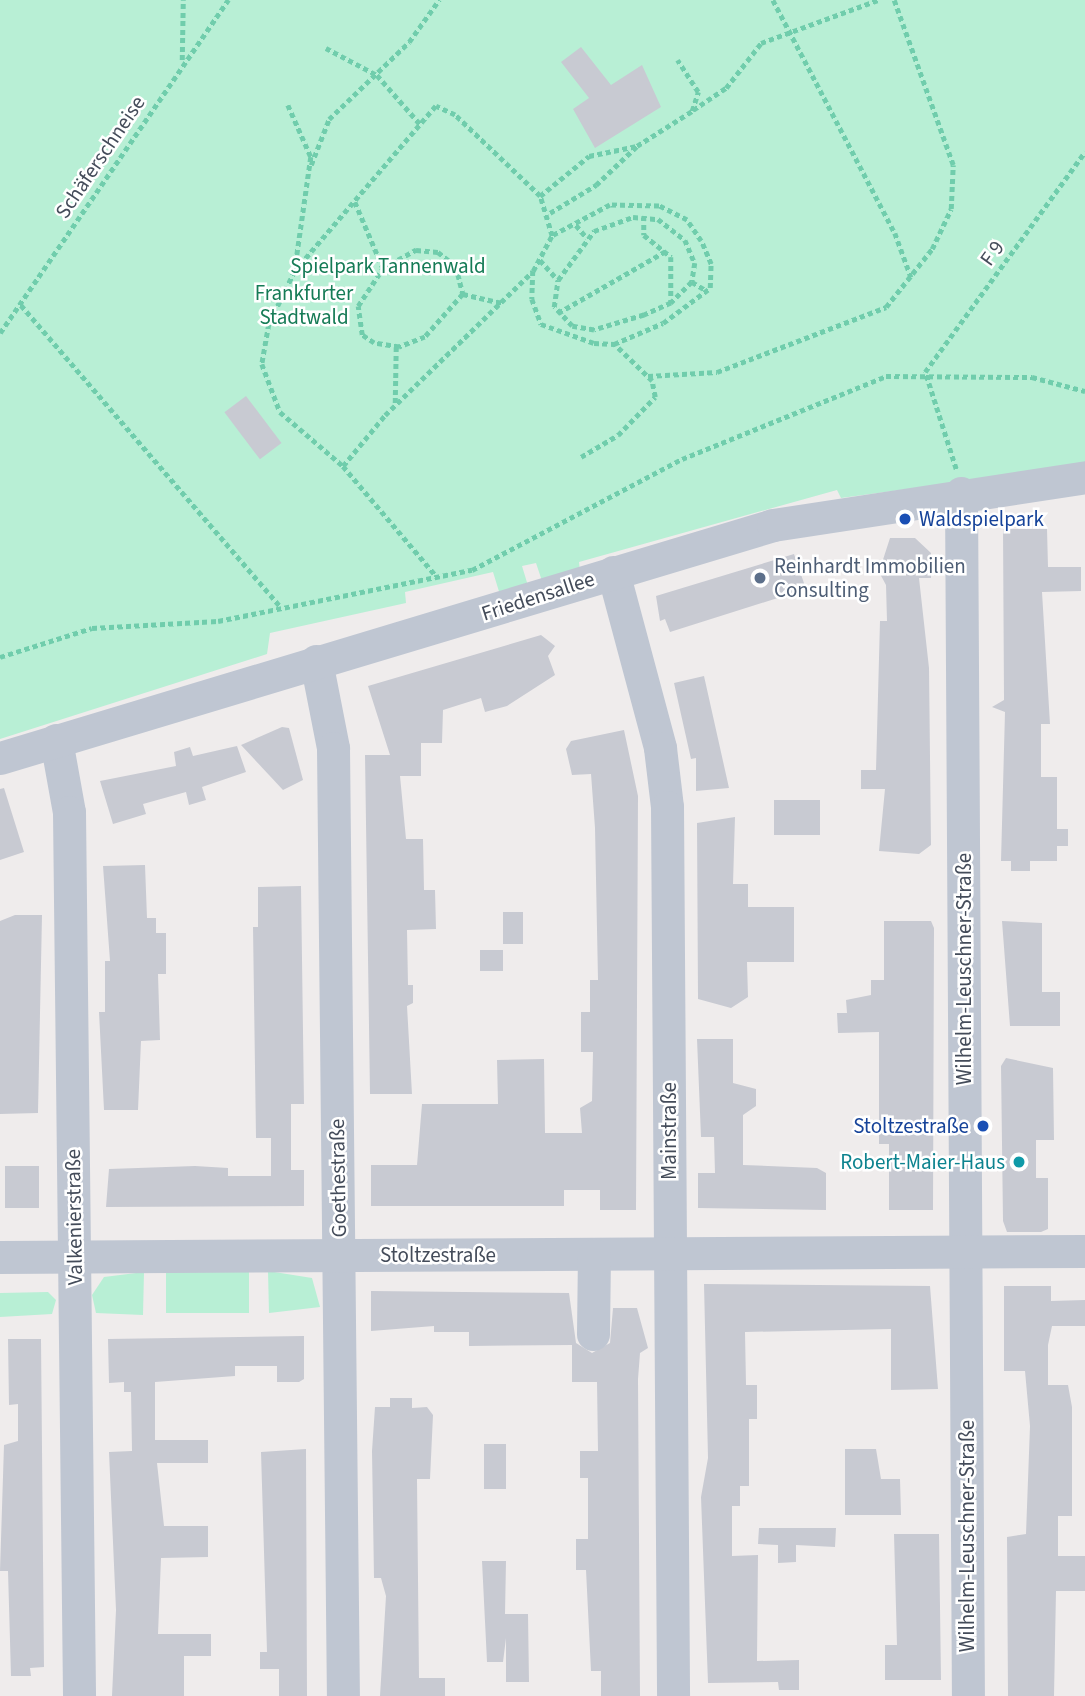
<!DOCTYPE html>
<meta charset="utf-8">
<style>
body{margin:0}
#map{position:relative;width:1085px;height:1696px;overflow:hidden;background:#efecec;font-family:"Source Sans 3",sans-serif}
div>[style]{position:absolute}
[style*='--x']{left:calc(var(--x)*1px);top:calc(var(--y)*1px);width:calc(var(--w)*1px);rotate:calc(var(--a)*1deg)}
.green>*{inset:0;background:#b8efd5;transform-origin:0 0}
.building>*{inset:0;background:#c8cad2;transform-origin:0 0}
.path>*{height:4.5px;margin-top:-2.25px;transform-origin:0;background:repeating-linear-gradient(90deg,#70cdac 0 5px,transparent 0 8.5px)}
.minor>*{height:33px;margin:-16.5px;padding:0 16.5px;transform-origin:16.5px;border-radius:16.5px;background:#bfc6d2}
.dots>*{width:19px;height:19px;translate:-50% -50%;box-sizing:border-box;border:4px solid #fff;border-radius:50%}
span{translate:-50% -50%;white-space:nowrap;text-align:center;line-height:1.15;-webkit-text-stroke:5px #fff;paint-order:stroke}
.street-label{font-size:21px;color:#444c5a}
.park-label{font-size:21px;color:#157b56}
.transit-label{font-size:21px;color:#164399}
.left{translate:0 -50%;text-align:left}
.right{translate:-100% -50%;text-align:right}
.service-label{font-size:21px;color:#4e5e75}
.culture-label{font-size:21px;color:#0d838f}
</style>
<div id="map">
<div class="green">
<div style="clip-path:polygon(0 0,1085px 0,1085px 465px,841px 498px,837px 490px,579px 562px,580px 572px,543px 584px,536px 563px,522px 566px,529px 589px,501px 598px,493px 572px,405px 592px,406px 603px,270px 633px,267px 654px,0 739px)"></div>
<div style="left:249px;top:1271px;width:42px;height:83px;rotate:90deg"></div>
<div style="clip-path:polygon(268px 1271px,312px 1278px,320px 1307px,269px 1313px)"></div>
<div style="clip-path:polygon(144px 1272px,143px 1315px,96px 1313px,92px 1295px,104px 1277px)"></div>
<div style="clip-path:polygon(48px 1292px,56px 1300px,52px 1314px,0 1317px,0 1293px)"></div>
</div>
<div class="building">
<div style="clip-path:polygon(581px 47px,611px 85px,642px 65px,661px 107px,595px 148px,573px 109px,589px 98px,561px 62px)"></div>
<div style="left:246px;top:396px;width:59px;height:27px;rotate:53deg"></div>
<div style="clip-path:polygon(1003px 529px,1047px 529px,1048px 567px,1081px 567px,1081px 591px,1042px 592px,1050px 724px,1041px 724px,1041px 777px,1057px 777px,1057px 829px,1068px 829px,1068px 846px,1057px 846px,1057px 861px,1030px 861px,1030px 871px,1011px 871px,1011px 861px,1001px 861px,1005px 712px,992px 707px,1004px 700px)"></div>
<div style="clip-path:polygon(890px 538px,915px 538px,931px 553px,931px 578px,919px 578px,929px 668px,931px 845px,919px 854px,879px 851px,885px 789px,861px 789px,861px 770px,876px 770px,880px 621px,887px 621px,886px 585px,879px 572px)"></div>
<div style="clip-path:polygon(794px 554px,806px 589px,670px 632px,665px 619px,660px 621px,656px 596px)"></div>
<div style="clip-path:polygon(541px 635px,555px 646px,548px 656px,555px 675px,507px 706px,485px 712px,481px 698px,443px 710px,442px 743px,421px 743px,421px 776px,400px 776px,406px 839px,423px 839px,424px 890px,435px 890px,436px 929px,407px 930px,408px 985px,413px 985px,413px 1003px,407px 1006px,412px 1094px,370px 1094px,365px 755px,390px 755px,368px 686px)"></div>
<div style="clip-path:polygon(704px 676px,729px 788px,696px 791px,696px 758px,691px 759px,674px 683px)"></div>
<div style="clip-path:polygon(282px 727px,289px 728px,303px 780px,283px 790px,241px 745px)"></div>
<div style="clip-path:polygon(624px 730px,638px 796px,636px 1210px,600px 1210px,600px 1190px,564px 1190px,564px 1206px,371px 1206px,371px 1165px,417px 1165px,422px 1104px,498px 1104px,497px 1060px,544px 1059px,545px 1133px,582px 1133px,580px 1108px,592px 1101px,593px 1052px,581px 1052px,581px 1012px,590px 1012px,590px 980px,598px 980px,595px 828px,591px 774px,572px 775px,566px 749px,571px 741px)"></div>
<div style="clip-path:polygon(237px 746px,246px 772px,202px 787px,206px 800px,189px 805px,186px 792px,143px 804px,146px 814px,113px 824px,100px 781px,176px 766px,174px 752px,190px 747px,193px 756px)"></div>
<div style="clip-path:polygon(4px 788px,24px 852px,0 860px,0 789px)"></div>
<div style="left:774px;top:800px;width:46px;height:35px"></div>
<div style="clip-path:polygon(735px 817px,733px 884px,748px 884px,748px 907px,794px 907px,794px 962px,747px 962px,748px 997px,731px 1008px,698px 999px,697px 823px)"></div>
<div style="clip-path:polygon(145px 865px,147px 918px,156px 918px,156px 933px,166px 933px,166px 974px,158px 974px,160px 1040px,141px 1041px,138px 1110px,104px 1110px,99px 1012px,105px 1012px,105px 961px,110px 961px,103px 866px)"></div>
<div style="clip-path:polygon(301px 886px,304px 1104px,291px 1104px,291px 1170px,304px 1170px,304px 1206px,106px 1207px,109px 1169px,195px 1166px,228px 1168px,228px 1176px,271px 1176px,271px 1138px,256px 1138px,253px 927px,258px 927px,258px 887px)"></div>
<div style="left:503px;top:912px;width:20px;height:32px"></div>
<div style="clip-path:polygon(15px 915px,42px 915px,38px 1113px,0 1114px,0 921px)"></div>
<div style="clip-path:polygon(884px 921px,931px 921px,934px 928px,933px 1210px,889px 1210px,889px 1144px,879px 1144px,879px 1032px,838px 1033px,837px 1013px,847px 1013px,846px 1000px,871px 995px,871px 980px,884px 980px)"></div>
<div style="clip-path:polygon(1002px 921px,1042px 923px,1042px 992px,1060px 992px,1060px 1026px,1010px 1026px)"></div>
<div style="left:480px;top:950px;width:23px;height:21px"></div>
<div style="clip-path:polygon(697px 1039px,733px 1039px,733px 1083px,756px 1089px,756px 1106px,743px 1115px,743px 1165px,817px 1168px,826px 1173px,826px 1210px,698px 1208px,698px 1173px,715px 1173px,714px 1137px,701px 1137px)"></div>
<div style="clip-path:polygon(1006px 1058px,1053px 1068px,1054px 1140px,1036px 1140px,1036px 1178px,1048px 1178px,1048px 1229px,1041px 1232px,1007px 1232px,1003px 1221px,1001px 1066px)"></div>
<div style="left:39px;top:1166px;width:42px;height:34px;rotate:90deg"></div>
<div style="clip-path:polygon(704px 1284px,930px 1286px,938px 1389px,891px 1390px,891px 1329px,745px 1332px,746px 1385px,757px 1385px,757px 1419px,749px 1419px,749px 1486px,740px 1486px,740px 1506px,732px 1506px,732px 1556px,758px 1555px,757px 1661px,799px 1660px,799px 1690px,779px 1690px,778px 1682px,708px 1683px,701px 1497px,708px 1458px)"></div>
<div style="clip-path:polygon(1004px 1286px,1051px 1286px,1051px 1301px,1085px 1300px,1085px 1326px,1052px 1326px,1048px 1345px,1048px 1385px,1068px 1385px,1072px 1407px,1072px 1516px,1058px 1516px,1058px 1556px,1085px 1556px,1085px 1591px,1056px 1591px,1054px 1696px,1008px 1696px,1007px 1537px,1026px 1534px,1030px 1426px,1025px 1371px,1004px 1371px)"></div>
<div style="clip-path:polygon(371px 1291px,569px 1293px,576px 1343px,592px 1353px,610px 1343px,613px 1308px,637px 1308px,648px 1348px,640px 1353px,638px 1379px,640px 1696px,601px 1696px,601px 1671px,591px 1671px,586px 1570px,576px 1570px,576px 1539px,588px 1539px,588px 1478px,580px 1478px,580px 1451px,598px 1451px,597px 1382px,572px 1382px,572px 1345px,469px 1346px,469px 1332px,434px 1332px,434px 1326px,371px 1331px)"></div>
<div style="clip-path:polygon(304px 1336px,304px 1379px,299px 1382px,277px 1382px,277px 1366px,235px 1366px,235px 1376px,155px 1382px,155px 1440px,208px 1440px,208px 1463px,157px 1463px,164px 1526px,208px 1526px,208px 1557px,161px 1558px,158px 1634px,211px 1634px,211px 1656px,184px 1656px,184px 1696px,112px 1696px,116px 1610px,109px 1452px,132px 1451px,131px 1392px,124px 1392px,124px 1382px,109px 1383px,108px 1339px)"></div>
<div style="clip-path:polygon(8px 1339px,41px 1339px,44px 1667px,30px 1668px,31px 1676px,11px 1676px,8px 1571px,0 1571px,4px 1445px,18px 1441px,18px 1404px,9px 1405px)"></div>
<div style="clip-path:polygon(390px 1398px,412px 1398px,412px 1408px,427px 1407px,433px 1415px,430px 1479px,417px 1479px,419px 1678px,445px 1678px,445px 1696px,380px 1696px,386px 1596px,381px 1578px,374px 1578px,372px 1451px,375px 1407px,390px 1407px)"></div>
<div style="left:484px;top:1444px;width:22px;height:45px"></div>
<div style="clip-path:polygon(306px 1449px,307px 1696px,279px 1696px,279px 1669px,260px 1669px,260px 1652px,267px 1652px,261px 1452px)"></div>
<div style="clip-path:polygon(845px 1449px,876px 1449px,881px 1479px,900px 1479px,901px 1515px,845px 1515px)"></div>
<div style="clip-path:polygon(759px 1528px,836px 1528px,835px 1547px,796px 1545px,796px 1562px,778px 1563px,778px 1545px,758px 1544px)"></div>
<div style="clip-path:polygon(894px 1534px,939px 1534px,941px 1680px,885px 1680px,885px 1645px,897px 1645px)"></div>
<div style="clip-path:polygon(482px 1561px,506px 1561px,505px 1614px,528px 1614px,529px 1682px,506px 1682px,506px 1638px,503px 1662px,487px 1662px)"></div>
</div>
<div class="path">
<div style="--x:773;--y:0;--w:263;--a:62.4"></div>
<div style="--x:895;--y:233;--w:47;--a:70"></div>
<div style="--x:326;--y:48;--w:58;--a:27.9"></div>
<div style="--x:377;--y:75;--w:67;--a:48.7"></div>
<div style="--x:182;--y:60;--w:60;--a:-89"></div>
<div style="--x:288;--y:105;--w:57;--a:66.1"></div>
<div style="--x:311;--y:157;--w:114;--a:98.1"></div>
<div style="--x:693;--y:110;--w:40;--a:-34"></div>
<div style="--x:726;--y:88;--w:57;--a:-52.1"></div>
<div style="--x:761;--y:43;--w:125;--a:-20.2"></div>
<div style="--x:311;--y:165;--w:49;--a:-68.6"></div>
<div style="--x:329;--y:119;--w:111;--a:-43.9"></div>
<div style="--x:409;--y:42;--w:52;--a:-54.5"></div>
<div style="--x:540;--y:196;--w:63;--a:-39.2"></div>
<div style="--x:589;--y:156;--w:49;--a:-11.8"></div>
<div style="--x:637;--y:146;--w:65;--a:-32.5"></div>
<div style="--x:692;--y:111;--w:20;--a:-72"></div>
<div style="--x:698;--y:92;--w:38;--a:-123"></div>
<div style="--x:355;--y:202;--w:72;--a:67"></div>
<div style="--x:383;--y:268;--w:38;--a:-29"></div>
<div style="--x:416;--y:250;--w:22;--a:5"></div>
<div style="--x:438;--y:252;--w:23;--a:38"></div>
<div style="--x:456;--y:266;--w:29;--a:76"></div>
<div style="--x:463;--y:294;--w:57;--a:131.5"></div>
<div style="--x:425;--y:337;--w:28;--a:159"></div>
<div style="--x:399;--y:347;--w:25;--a:-171"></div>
<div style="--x:374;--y:343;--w:14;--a:-146"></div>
<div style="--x:362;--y:335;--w:29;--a:-98"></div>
<div style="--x:358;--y:306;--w:45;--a:-56.7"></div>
<div style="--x:550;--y:213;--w:54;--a:-31.3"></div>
<div style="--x:596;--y:185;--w:57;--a:-43.6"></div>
<div style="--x:644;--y:216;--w:19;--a:90"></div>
<div style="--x:644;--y:235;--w:35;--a:39"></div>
<div style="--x:671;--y:257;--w:46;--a:90"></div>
<div style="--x:633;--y:217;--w:25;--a:5"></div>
<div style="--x:658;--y:219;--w:34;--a:38"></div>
<div style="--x:685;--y:240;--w:25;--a:67"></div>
<div style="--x:695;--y:263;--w:19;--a:99"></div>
<div style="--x:692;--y:282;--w:30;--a:135"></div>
<div style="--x:671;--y:303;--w:30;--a:156"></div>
<div style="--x:644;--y:315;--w:52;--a:163.3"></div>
<div style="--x:594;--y:330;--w:22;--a:-170"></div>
<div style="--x:572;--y:326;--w:26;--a:-133"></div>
<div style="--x:554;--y:307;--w:27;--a:-82"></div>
<div style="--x:558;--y:280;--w:61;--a:-53.7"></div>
<div style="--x:594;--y:231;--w:41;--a:-19.7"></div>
<div style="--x:576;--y:225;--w:17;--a:50"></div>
<div style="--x:540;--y:260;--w:27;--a:48"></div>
<div style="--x:533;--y:271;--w:28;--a:92"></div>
<div style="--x:532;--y:299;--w:27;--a:70"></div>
<div style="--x:541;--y:324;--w:56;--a:19.7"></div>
<div style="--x:594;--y:343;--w:20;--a:3"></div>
<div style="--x:614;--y:344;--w:53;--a:-23.2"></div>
<div style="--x:663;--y:323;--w:59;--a:-36.7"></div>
<div style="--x:710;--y:288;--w:24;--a:-88"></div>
<div style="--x:711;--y:264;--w:25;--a:-113"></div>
<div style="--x:701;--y:241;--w:25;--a:-124"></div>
<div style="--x:687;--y:220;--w:31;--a:-153"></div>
<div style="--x:659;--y:206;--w:49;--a:-178.8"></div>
<div style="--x:610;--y:205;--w:66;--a:151.9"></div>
<div style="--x:692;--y:282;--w:17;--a:31"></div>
<div style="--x:463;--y:294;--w:40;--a:13"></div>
<div style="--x:21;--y:305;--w:397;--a:49.3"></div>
<div style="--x:558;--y:313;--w:125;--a:-29.9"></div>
<div style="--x:0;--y:333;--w:404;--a:-55.6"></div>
<div style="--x:648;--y:376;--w:69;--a:-3.3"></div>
<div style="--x:717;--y:372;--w:181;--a:-21"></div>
<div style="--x:886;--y:307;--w:74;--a:-51.6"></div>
<div style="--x:932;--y:249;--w:44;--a:-64.6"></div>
<div style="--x:951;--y:209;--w:44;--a:-87.4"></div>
<div style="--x:953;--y:165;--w:175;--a:-109.7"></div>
<div style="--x:395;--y:403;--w:56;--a:-89"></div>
<div style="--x:581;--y:457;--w:43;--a:-30.7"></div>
<div style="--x:618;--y:435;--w:53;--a:-45.8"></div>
<div style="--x:655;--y:397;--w:16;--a:-101"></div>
<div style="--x:652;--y:381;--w:53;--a:-135.8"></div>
<div style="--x:343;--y:466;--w:66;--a:-50.5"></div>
<div style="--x:385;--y:415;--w:206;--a:-44.2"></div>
<div style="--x:533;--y:271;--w:40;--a:-62"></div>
<div style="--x:552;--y:236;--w:42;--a:-106.7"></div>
<div style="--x:540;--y:196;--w:117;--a:-136.4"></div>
<div style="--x:455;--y:115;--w:21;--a:-155"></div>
<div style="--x:436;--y:106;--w:217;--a:130.5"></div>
<div style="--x:295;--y:271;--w:59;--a:116.1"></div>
<div style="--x:269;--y:324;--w:41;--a:99.9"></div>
<div style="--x:262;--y:364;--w:51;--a:69.4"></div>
<div style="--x:280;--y:412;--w:83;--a:40.6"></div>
<div style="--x:343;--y:466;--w:147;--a:49.7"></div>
<div style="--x:956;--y:469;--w:102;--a:-107.7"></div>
<div style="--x:925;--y:372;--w:272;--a:-54"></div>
<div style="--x:0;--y:657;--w:96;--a:-17.5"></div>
<div style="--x:92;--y:628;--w:126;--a:-3.2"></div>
<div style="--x:218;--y:621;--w:259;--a:-11.4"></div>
<div style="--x:472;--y:570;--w:238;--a:-27.9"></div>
<div style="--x:682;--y:459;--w:220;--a:-22.1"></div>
<div style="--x:886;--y:376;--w:146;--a:0.4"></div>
<div style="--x:1032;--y:377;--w:55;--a:14.8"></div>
</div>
<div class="minor">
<div style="--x:961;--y:493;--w:1203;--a:89.67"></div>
<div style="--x:613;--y:572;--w:182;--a:75"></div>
<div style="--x:660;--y:748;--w:59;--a:83.2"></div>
<div style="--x:667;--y:807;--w:889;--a:89.61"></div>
<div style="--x:316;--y:661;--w:89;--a:78.9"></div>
<div style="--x:333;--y:748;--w:948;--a:89.4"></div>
<div style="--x:56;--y:740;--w:73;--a:79.8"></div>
<div style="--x:69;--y:812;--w:884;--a:89.35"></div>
<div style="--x:0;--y:758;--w:807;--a:-16.77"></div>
<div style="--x:773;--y:525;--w:316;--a:-8.7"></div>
<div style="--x:0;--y:1257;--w:1085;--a:-0.32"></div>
<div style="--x:593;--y:1334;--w:79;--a:-89.3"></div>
</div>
<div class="dots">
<div style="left:905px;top:519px;background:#1a4fb4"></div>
<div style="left:760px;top:578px;background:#5c6f8a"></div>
<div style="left:983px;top:1126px;background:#1a4fb4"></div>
<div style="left:1019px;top:1162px;background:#0f9aa8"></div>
</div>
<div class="street-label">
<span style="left:100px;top:157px;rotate:-56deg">Schäferschneise</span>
<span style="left:992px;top:253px;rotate:-54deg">F 9</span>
<span style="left:538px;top:596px;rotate:-18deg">Friedensallee</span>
<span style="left:964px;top:969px;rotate:-90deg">Wilhelm-Leuschner-Straße</span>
<span style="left:669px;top:1131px;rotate:-90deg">Mainstraße</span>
<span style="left:338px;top:1178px;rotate:-91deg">Goethestraße</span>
<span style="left:74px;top:1217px;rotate:-91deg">Valkenierstraße</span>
<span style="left:438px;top:1255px">Stoltzestraße</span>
<span style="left:967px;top:1536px;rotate:-90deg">Wilhelm-Leuschner-Straße</span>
</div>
<div class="park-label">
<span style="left:388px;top:266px">Spielpark Tannenwald</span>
<span style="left:304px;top:305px">Frankfurter<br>Stadtwald</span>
</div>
<div class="transit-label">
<span class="left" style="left:919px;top:519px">Waldspielpark</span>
<span class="right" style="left:969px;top:1126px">Stoltzestraße</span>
</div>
<div class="service-label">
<span class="left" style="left:774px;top:578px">Reinhardt Immobilien<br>Consulting</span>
</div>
<div class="culture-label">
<span class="right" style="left:1005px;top:1162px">Robert-Maier-Haus</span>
</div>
</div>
